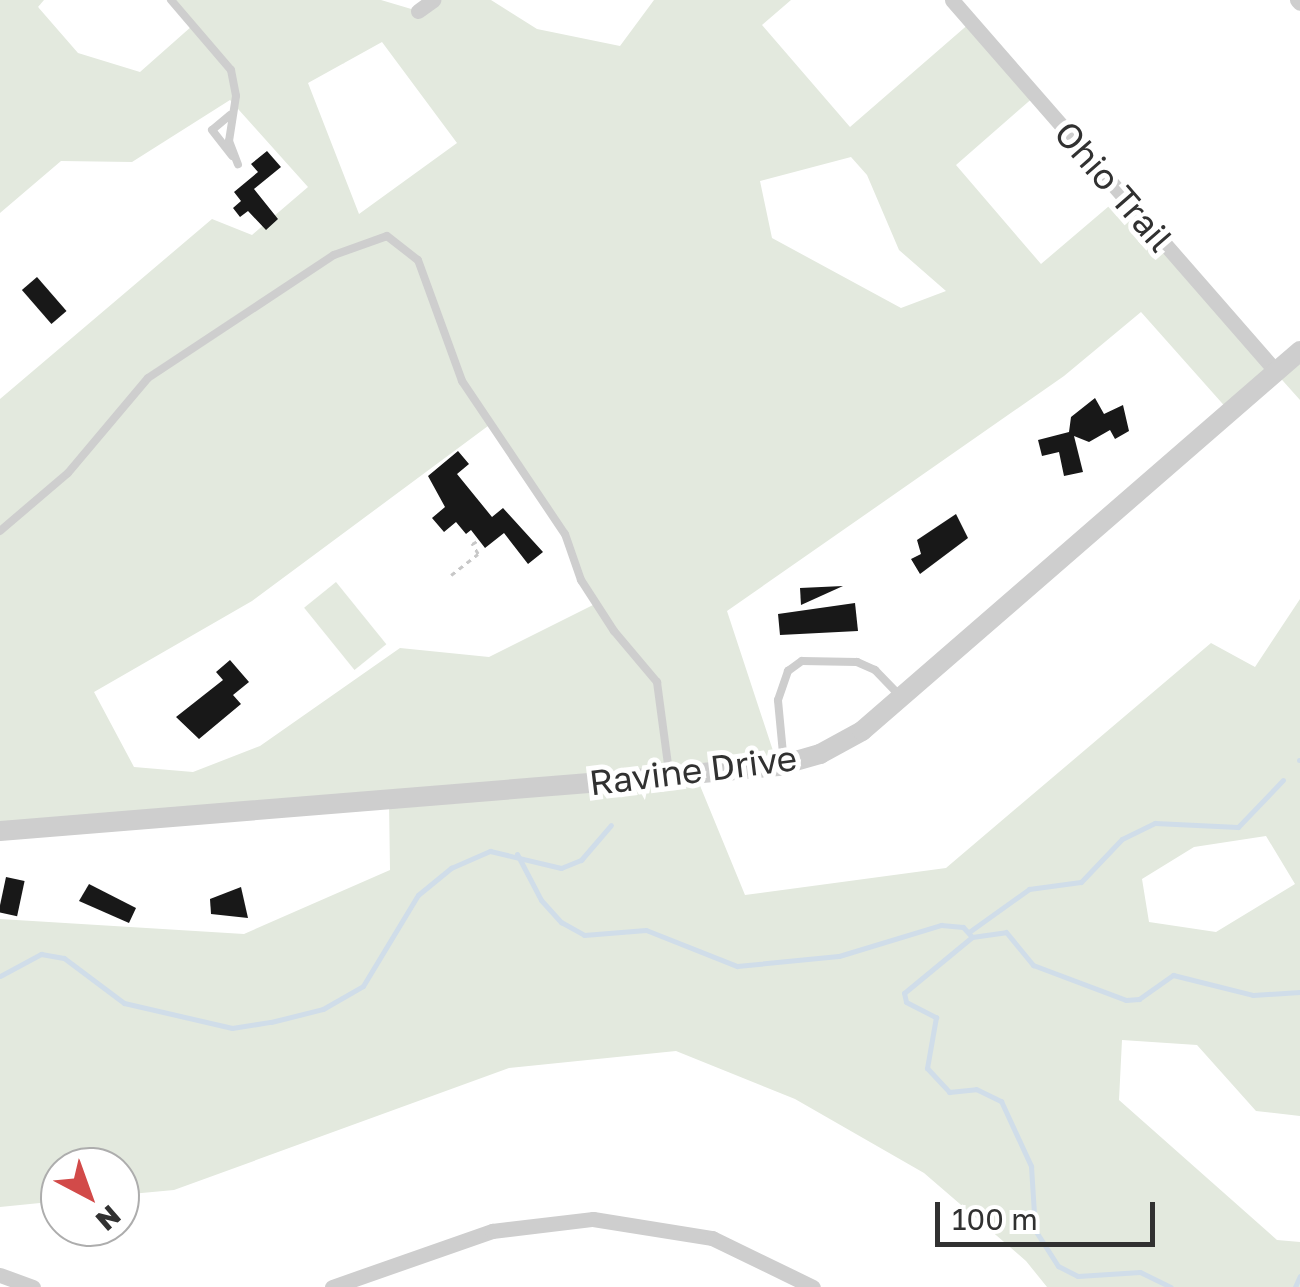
<!DOCTYPE html>
<style>
body{margin:0}
#map{position:relative;width:1300px;height:1287px;overflow:hidden;background:#fff;font-family:"Golos Text",sans-serif}
div>[style]{position:absolute}
[style*='--x']{left:calc(var(--x)*1px);top:calc(var(--y)*1px);width:calc(var(--w)*1px);rotate:calc(var(--a)*1deg)}
.green>*{inset:0;background:#e3e9de;transform-origin:0 0}
.stream>*{height:5px;margin:-2.5px;padding:0 2.5px;transform-origin:2.5px;border-radius:2.5px;background:#d0dde9}
.building>*{inset:0;background:#181818;transform-origin:0 0}
.path>*{height:2.5px;margin-top:-1.25px;transform-origin:0;background:repeating-linear-gradient(90deg,#c8c8c8 0 5px,transparent 0 10px)}
.service>*{height:8px;margin:-4px;padding:0 4px;transform-origin:4px;border-radius:4px;background:#cecece}
.minor>*{height:15px;margin:-7.5px;padding:0 7.5px;transform-origin:7.5px;border-radius:7.5px;background:#cecece}
.tertiary>*{height:20px;margin:-10px;padding:0 10px;transform-origin:10px;border-radius:10px;background:#cecece}
span{translate:-50% -50%;white-space:nowrap;text-align:center;line-height:1.15;-webkit-text-stroke:10px #fff;paint-order:stroke}
.street-label{font-size:35px;color:#313131}
.north{position:absolute;left:40px;top:1147px;width:100px;height:100px;box-sizing:border-box;background:#fff;border:2px solid #adadad;border-radius:50%;rotate:139deg;font-size:28px;font-weight:700;line-height:40px;text-align:center;color:#313131}
.north::after{content:'';display:block;margin:auto;width:35px;height:45px;background:#d24a49;clip-path:polygon(50% 0,100% 100%,50% 72%,0 100%)}
.scale{position:absolute;left:935px;top:1202px;width:220px;height:45px;box-sizing:border-box;border:5px solid #313131;border-top:0;padding-left:12px;font-size:30px;line-height:35px;white-space:nowrap;color:#313131;-webkit-text-stroke:8px #fff;paint-order:stroke}
</style>
<div id="map">
<div class="green">
<div style="clip-path:polygon(evenodd,0 0,44px 0,38px 7px,78px 53px,140px 72px,192px 26px,171px 0,381px 0,418px 11px,433px 0,491px 0,537px 29px,620px 46px,654px 0,791px 0,762px 25px,850px 127px,971px 22px,1035px 96px,956px 165px,1041px 264px,1122px 195px,1275px 371px,1300px 351px,1300px 400px,1275px 372px,1229px 411px,1141px 312px,1064px 376px,727px 611px,778px 766px,694px 771px,745px 895px,946px 868px,1211px 643px,1255px 667px,1300px 599px,1300px 1116px,1256px 1111px,1197px 1045px,1122px 1040px,1119px 1100px,1277px 1240px,1300px 1242px,1300px 1287px,1047px 1287px,1026px 1261px,924px 1173px,795px 1099px,676px 1051px,509px 1068px,174px 1190px,120px 1195px,120px 1167px,60px 1167px,60px 1201px,0 1207px,0 919px,244px 934px,390px 870px,389px 801px,0 831px,0 399px,212px 219px,252px 235px,308px 187px,230px 100px,132px 162px,61px 161px,0 213px,0 0,382px 42px,457px 143px,359px 214px,308px 83px,382px 42px,0 0,851px 157px,867px 175px,899px 250px,946px 291px,901px 308px,772px 238px,760px 181px,851px 157px,0 0,488px 426px,565px 534px,595px 604px,489px 657px,400px 648px,260px 746px,193px 772px,134px 767px,94px 692px,252px 601px,488px 426px,0 0,1266px 836px,1295px 884px,1216px 932px,1149px 922px,1142px 879px,1194px 847px,1266px 836px)"></div>
<div style="left:336px;top:582px;width:80px;height:41px;rotate:51deg"></div>
</div>
<div class="stream">
<div style="--x:1299;--y:760;--w:1;--a:0"></div>
<div style="--x:517;--y:854;--w:52;--a:62.4"></div>
<div style="--x:541;--y:900;--w:30;--a:48"></div>
<div style="--x:561;--y:922;--w:26;--a:29"></div>
<div style="--x:584;--y:935;--w:62;--a:-4.6"></div>
<div style="--x:646;--y:930;--w:98;--a:21.6"></div>
<div style="--x:737;--y:966;--w:102;--a:-5.6"></div>
<div style="--x:839;--y:956;--w:107;--a:-16.9"></div>
<div style="--x:941;--y:925;--w:22;--a:5"></div>
<div style="--x:963;--y:927;--w:13;--a:48"></div>
<div style="--x:972;--y:937;--w:34;--a:-8"></div>
<div style="--x:1006;--y:932;--w:43;--a:50.7"></div>
<div style="--x:1033;--y:965;--w:99;--a:20.6"></div>
<div style="--x:1126;--y:1000;--w:13;--a:-4"></div>
<div style="--x:1139;--y:999;--w:42;--a:-35.2"></div>
<div style="--x:1173;--y:975;--w:82;--a:14"></div>
<div style="--x:1253;--y:995;--w:47;--a:-3.7"></div>
<div style="--x:969;--y:932;--w:74;--a:-35.6"></div>
<div style="--x:1029;--y:889;--w:52;--a:-7.7"></div>
<div style="--x:1081;--y:882;--w:59;--a:-46.4"></div>
<div style="--x:1122;--y:839;--w:37;--a:-26"></div>
<div style="--x:1155;--y:823;--w:83;--a:2.8"></div>
<div style="--x:1238;--y:827;--w:65;--a:-46.2"></div>
<div style="--x:972;--y:937;--w:88;--a:140.5"></div>
<div style="--x:904;--y:993;--w:9;--a:77"></div>
<div style="--x:906;--y:1002;--w:34;--a:27"></div>
<div style="--x:936;--y:1017;--w:52;--a:100"></div>
<div style="--x:927;--y:1068;--w:33;--a:47"></div>
<div style="--x:949;--y:1092;--w:27;--a:-6"></div>
<div style="--x:976;--y:1089;--w:28;--a:26"></div>
<div style="--x:1001;--y:1101;--w:72;--a:65.2"></div>
<div style="--x:1031;--y:1166;--w:64;--a:86.4"></div>
<div style="--x:1035;--y:1230;--w:43;--a:57.4"></div>
<div style="--x:1058;--y:1266;--w:22;--a:27"></div>
<div style="--x:1078;--y:1276;--w:62;--a:-3.7"></div>
<div style="--x:1140;--y:1272;--w:34;--a:26"></div>
<div style="--x:0;--y:976;--w:47;--a:-28.2"></div>
<div style="--x:41;--y:954;--w:23;--a:10"></div>
<div style="--x:64;--y:958;--w:75;--a:36.9"></div>
<div style="--x:124;--y:1003;--w:111;--a:13"></div>
<div style="--x:232;--y:1028;--w:39;--a:-9"></div>
<div style="--x:271;--y:1022;--w:54;--a:-14"></div>
<div style="--x:323;--y:1009;--w:46;--a:-29.9"></div>
<div style="--x:363;--y:986;--w:106;--a:-58.9"></div>
<div style="--x:418;--y:895;--w:43;--a:-39.3"></div>
<div style="--x:451;--y:868;--w:43;--a:-23.6"></div>
<div style="--x:490;--y:851;--w:73;--a:13.5"></div>
<div style="--x:561;--y:868;--w:22;--a:-22"></div>
<div style="--x:581;--y:860;--w:46;--a:-49.4"></div>
<div style="--x:1295;--y:1287;--w:12;--a:-66"></div>
</div>
<div class="building">
<div style="clip-path:polygon(267px 151px,281px 167px,254px 189px,278px 219px,266px 230px,248px 211px,240px 217px,233px 208px,241px 201px,234px 192px,258px 172px,251px 164px)"></div>
<div style="left:37px;top:277px;width:45px;height:20px;rotate:49deg"></div>
<div style="clip-path:polygon(1095px 398px,1104px 414px,1123px 405px,1129px 431px,1115px 439px,1110px 430px,1089px 442px,1074px 436px,1083px 472px,1064px 476px,1059px 452px,1042px 456px,1038px 440px,1069px 432px,1071px 417px)"></div>
<div style="clip-path:polygon(458px 451px,469px 464px,457px 474px,492px 517px,503px 508px,543px 552px,528px 564px,504px 533px,485px 548px,471px 530px,466px 534px,456px 522px,444px 532px,432px 518px,445px 507px,428px 476px)"></div>
<div style="clip-path:polygon(956px 514px,968px 538px,920px 574px,911px 559px,921px 554px,917px 540px)"></div>
<div style="clip-path:polygon(843px 586px,801px 605px,800px 588px)"></div>
<div style="clip-path:polygon(855px 603px,858px 631px,780px 635px,778px 614px)"></div>
<div style="clip-path:polygon(230px 660px,249px 682px,233px 695px,241px 704px,199px 739px,176px 717px,223px 680px,216px 672px)"></div>
<div style="left:6px;top:877px;width:19px;height:36px;rotate:12deg"></div>
<div style="clip-path:polygon(89px 884px,136px 908px,129px 923px,79px 901px)"></div>
<div style="clip-path:polygon(241px 887px,248px 918px,211px 914px,210px 899px)"></div>
</div>
<div class="path">
<div style="--x:451;--y:575;--w:34;--a:-38"></div>
<div style="--x:478;--y:554;--w:12;--a:-121"></div>
<div style="--x:472;--y:544;--w:8;--a:-30"></div>
</div>
<div class="service">
<div style="--x:171;--y:0;--w:92;--a:49.4"></div>
<div style="--x:231;--y:70;--w:26;--a:79"></div>
<div style="--x:236;--y:96;--w:46;--a:98.8"></div>
<div style="--x:229;--y:141;--w:25;--a:69"></div>
<div style="--x:230;--y:115;--w:23;--a:140"></div>
<div style="--x:212;--y:130;--w:33;--a:52"></div>
<div style="--x:0;--y:531;--w:89;--a:-40.5"></div>
<div style="--x:68;--y:473;--w:124;--a:-49.9"></div>
<div style="--x:148;--y:378;--w:223;--a:-33.5"></div>
<div style="--x:334;--y:255;--w:56;--a:-19.7"></div>
<div style="--x:387;--y:236;--w:39;--a:38"></div>
<div style="--x:418;--y:260;--w:129;--a:70"></div>
<div style="--x:462;--y:381;--w:184;--a:56.1"></div>
<div style="--x:565;--y:534;--w:49;--a:70.8"></div>
<div style="--x:581;--y:580;--w:61;--a:57.1"></div>
<div style="--x:614;--y:631;--w:67;--a:49.9"></div>
<div style="--x:657;--y:682;--w:91;--a:82.4"></div>
<div style="--x:784;--y:764;--w:64;--a:-95.4"></div>
<div style="--x:778;--y:700;--w:31;--a:-71"></div>
<div style="--x:788;--y:671;--w:17;--a:-36"></div>
<div style="--x:802;--y:661;--w:55;--a:1"></div>
<div style="--x:857;--y:662;--w:20;--a:24"></div>
<div style="--x:875;--y:670;--w:37;--a:46"></div>
</div>
<div class="minor">
<div style="--x:952;--y:0;--w:493;--a:48.9"></div>
<div style="--x:1297;--y:0;--w:4;--a:45"></div>
<div style="--x:418;--y:11;--w:19;--a:-36"></div>
<div style="--x:0;--y:1275;--w:35;--a:20"></div>
<div style="--x:332;--y:1287;--w:170;--a:-19.3"></div>
<div style="--x:492;--y:1231;--w:102;--a:-6.8"></div>
<div style="--x:593;--y:1219;--w:121;--a:9.1"></div>
<div style="--x:712;--y:1238;--w:112;--a:25.9"></div>
</div>
<div class="tertiary">
<div style="--x:0;--y:831;--w:616;--a:-4.66"></div>
<div style="--x:614;--y:781;--w:165;--a:-5.2"></div>
<div style="--x:778;--y:766;--w:44;--a:-15.9"></div>
<div style="--x:820;--y:754;--w:48;--a:-28.7"></div>
<div style="--x:862;--y:731;--w:580;--a:-40.94"></div>
</div>
<div class="street-label">
<span style="left:1114px;top:186px;rotate:49deg">Ohio Trail</span>
<span style="left:693px;top:770px;rotate:-7deg">Ravine Drive</span>
</div>
<div class="north">N</div>
<div class="scale">100 m</div>
</div>
